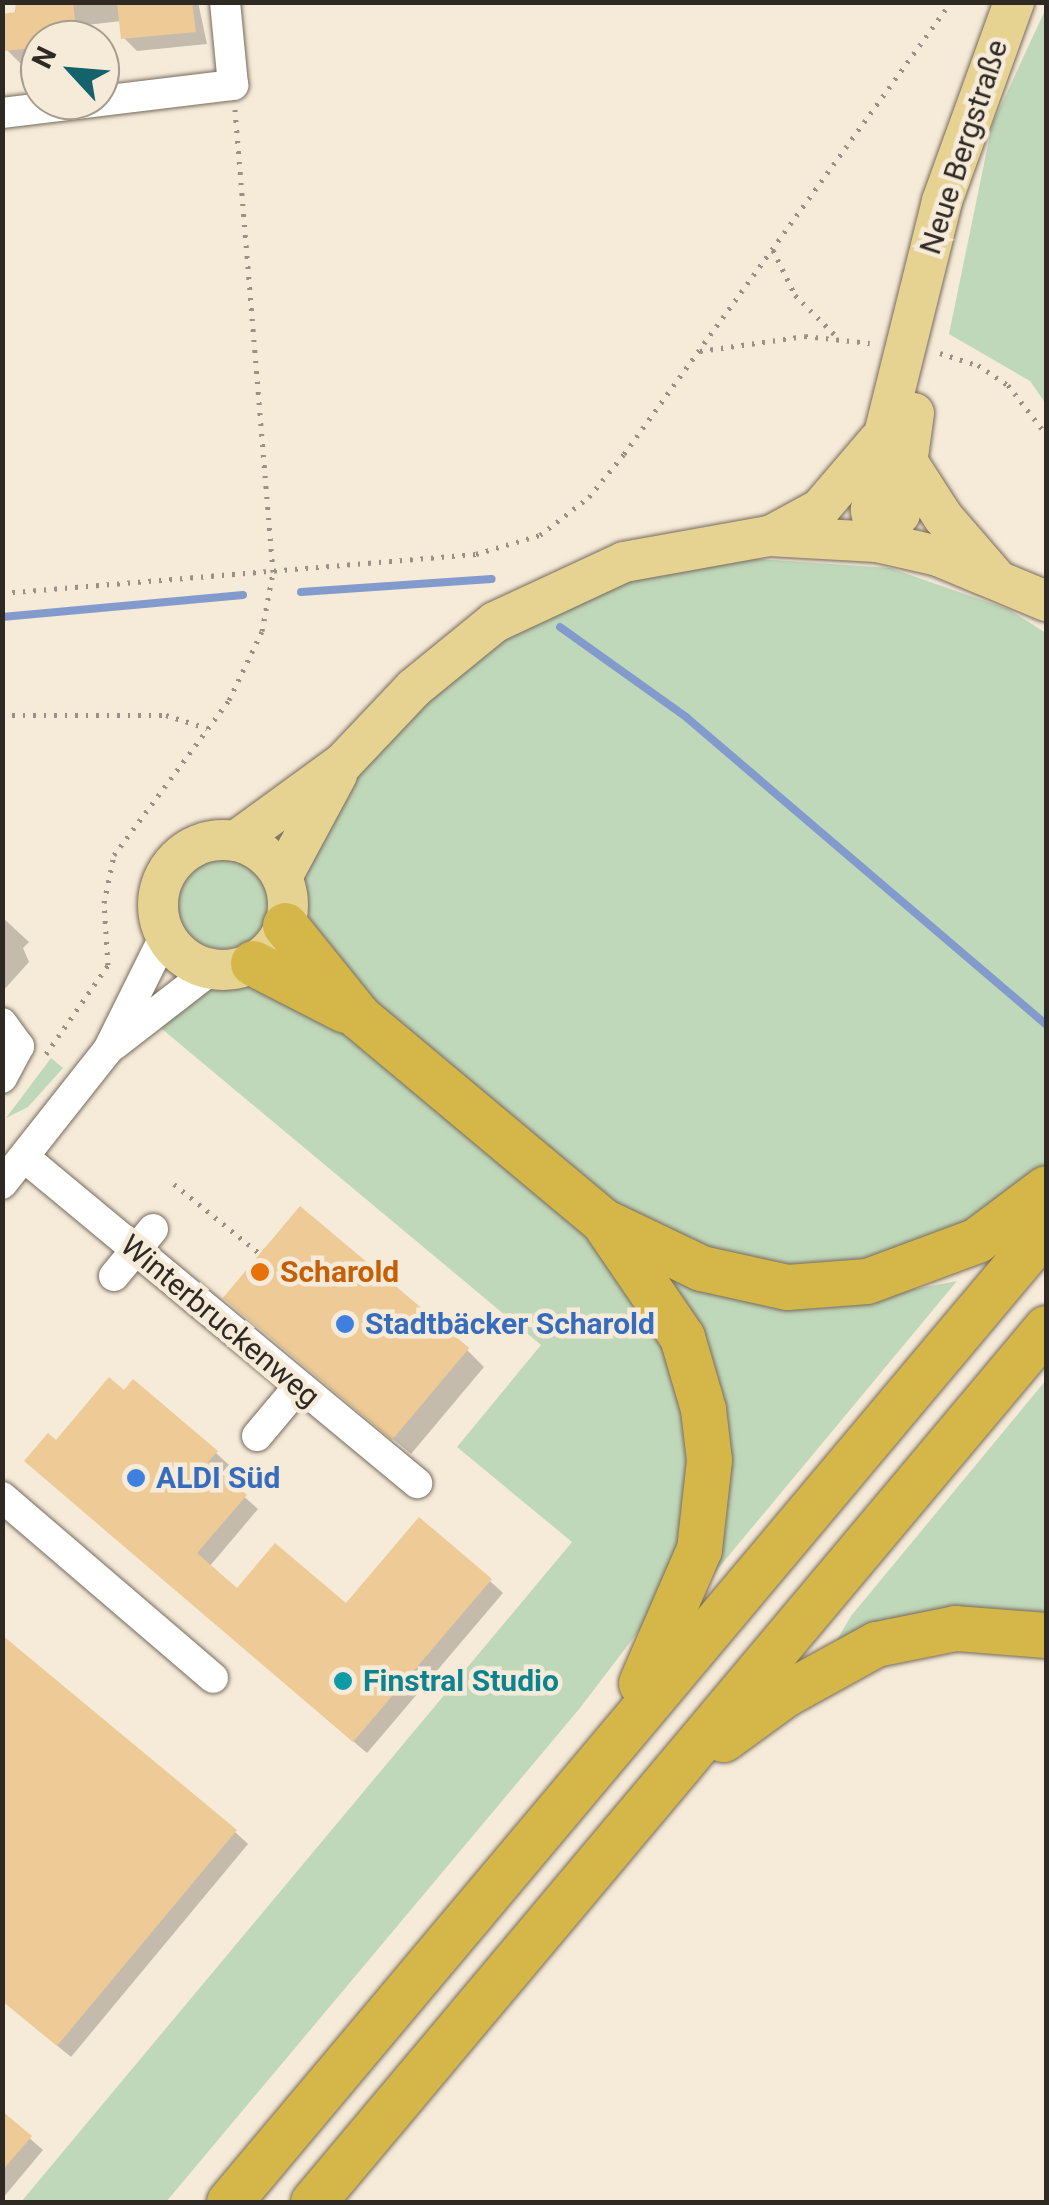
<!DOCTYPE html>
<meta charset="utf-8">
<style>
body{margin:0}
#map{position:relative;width:1049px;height:2205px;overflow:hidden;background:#f6ead9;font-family:Roboto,sans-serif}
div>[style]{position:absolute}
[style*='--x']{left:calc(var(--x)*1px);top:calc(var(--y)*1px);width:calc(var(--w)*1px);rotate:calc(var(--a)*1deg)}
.green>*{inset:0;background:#c0d8ba}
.round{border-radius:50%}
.shadow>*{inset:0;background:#0003}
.stream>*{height:8px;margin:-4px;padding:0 4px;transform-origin:4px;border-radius:4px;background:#839bcc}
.building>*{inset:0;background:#edca96;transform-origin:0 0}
.path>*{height:5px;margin-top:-2.5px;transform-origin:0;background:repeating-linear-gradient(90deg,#999185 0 2.5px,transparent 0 10.5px)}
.roads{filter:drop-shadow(0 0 2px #766b5c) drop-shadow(0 0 2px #766b5c)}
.minor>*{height:30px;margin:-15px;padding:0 15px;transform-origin:15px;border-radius:15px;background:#fff}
.major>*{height:40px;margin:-20px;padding:0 20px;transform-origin:20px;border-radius:20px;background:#e6d392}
.major>.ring{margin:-20px;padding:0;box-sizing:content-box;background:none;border:40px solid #e6d392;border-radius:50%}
.highway>*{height:45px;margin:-22.5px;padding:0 22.5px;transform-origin:22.5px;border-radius:22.5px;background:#d5b649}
.dots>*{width:28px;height:28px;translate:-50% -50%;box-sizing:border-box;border:5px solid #f6ead9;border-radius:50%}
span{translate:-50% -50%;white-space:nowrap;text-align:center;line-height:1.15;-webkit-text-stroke:9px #f6ead9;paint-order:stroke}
.street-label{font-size:30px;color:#2e2923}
.food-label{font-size:30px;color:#c56008;font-weight:700}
.left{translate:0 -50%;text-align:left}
.shop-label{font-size:30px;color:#366cbe;font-weight:700}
.culture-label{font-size:30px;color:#0d838f;font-weight:700}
.frame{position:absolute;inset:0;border:5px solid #2e2923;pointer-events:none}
.north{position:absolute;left:20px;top:20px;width:100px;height:100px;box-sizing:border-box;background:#f6ead9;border:2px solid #a69d90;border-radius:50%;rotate:296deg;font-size:28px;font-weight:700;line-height:40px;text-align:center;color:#2e2923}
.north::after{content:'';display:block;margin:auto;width:35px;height:45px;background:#14626c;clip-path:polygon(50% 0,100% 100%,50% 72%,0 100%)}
</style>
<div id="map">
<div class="green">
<div style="clip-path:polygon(1046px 8px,1046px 404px,1030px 381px,949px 334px,992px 125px)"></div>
<div style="clip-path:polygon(743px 558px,890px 568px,1008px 609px,1046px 633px,1046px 1168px,965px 1235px,861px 1272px,698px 1256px,624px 1210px,368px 997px,313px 932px,300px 878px,331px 802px,390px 730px,483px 652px,598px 588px)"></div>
<div class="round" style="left:175px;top:853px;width:96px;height:96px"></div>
<div style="clip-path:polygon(242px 979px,343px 1027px,599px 1239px,658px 1319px,692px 1416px,686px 1546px,647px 1620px,580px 1708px,166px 2202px,21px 2202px,572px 1542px,457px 1447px,541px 1345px,156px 1024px,208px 986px)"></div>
<div style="clip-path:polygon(51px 1058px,63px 1068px,28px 1107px,6px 1118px)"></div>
<div style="clip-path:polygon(665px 1272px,856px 1300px,957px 1281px,711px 1577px)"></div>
<div style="clip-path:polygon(1046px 1380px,1046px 1616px,830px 1652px,851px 1616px)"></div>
</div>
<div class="shadow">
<div style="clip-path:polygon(17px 2px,198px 2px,207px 44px,137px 51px,124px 38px,122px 21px,86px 25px,88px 40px,40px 40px,40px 61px,20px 63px,7px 50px)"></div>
<div style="clip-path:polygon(2px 917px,29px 942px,23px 948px,29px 962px,2px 992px)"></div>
<div style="clip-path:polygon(243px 1314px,467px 1350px,484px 1367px,411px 1454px)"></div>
<div style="clip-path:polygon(56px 1443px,216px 1453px,229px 1465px,220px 1475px,258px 1509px,209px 1567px,238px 1591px,346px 1606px,490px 1581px,503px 1593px,367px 1753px,40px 1473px)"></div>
<div style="clip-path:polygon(235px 1832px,248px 1844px,71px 2057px,2px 2000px)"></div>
<div style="clip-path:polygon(2px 2114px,43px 2150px,2px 2199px)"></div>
</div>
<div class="stream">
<div style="--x:301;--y:592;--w:191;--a:-3.9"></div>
<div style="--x:2;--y:617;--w:242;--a:-5.2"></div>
<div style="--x:560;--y:627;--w:155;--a:35.5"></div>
<div style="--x:686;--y:717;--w:474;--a:40.5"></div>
</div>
<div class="building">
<div style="clip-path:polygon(15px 2px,73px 2px,77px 40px,40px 40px,40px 47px,5px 51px,2px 14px,16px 12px)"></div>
<div style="clip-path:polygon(117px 2px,192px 2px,196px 32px,121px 39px)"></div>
<div style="left:300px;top:1206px;width:221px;height:120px;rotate:40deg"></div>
<div style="clip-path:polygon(109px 1377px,124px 1390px,133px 1379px,218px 1451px,208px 1462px,247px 1495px,197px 1553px,237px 1588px,275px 1543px,346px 1603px,419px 1517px,492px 1579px,353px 1742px,24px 1461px,48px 1433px,56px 1440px)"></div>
<div style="clip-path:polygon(2px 1635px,237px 1830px,57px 2046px,2px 2001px)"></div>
<div style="clip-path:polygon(2px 2111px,32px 2136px,2px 2171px)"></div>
</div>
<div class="path">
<div style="--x:773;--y:250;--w:50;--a:63.9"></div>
<div style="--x:795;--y:295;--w:57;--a:45"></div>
<div style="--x:700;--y:351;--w:106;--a:-8.1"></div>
<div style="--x:805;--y:336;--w:65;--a:6.1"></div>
<div style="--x:940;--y:353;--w:40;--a:18"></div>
<div style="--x:978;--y:365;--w:36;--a:34"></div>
<div style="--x:1008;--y:385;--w:62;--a:52.2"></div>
<div style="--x:2;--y:593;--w:476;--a:-4.7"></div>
<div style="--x:476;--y:554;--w:67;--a:-16.5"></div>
<div style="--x:540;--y:535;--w:62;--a:-37.8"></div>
<div style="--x:589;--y:497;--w:55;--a:-50.9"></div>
<div style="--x:624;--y:454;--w:558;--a:-54.12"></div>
<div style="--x:2;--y:715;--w:164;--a:0"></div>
<div style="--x:166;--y:715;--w:43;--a:17.6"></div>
<div style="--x:46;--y:1054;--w:108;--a:-55.1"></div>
<div style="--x:108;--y:965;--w:62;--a:-93.7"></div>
<div style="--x:104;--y:903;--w:49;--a:-78.2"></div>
<div style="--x:114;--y:855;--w:193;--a:-53.4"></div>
<div style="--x:229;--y:700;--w:76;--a:-64.4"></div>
<div style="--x:262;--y:631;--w:60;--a:-79.4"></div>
<div style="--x:273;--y:572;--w:464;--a:-94.7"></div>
<div style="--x:174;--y:1184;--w:111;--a:39.1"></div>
</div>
<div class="roads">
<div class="minor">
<div style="--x:2;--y:113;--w:233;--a:-6.9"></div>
<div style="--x:233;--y:85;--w:83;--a:-95.5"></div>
<div style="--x:2;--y:1023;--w:29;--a:54"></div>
<div style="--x:19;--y:1046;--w:36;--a:118"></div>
<div style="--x:114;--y:1045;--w:124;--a:-37.8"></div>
<div style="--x:24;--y:1157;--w:511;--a:39.68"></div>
<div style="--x:2;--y:1184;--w:171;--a:-51.7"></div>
<div style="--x:108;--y:1050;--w:128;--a:-63.6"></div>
<div style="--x:114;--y:1276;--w:61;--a:-50.3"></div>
<div style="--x:257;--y:1436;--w:65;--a:-50"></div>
<div style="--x:2;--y:1497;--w:278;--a:40.6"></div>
</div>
<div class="major">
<div style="--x:907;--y:461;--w:67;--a:57.3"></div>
<div style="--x:943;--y:517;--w:78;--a:49.2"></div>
<div style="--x:770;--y:536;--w:57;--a:-28.4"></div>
<div style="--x:820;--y:509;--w:89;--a:-49.5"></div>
<div style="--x:877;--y:542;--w:33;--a:-101"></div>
<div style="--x:871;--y:510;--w:77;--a:-80.3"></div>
<div style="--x:884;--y:434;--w:240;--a:-76"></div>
<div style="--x:942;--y:201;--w:212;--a:-70.1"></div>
<div style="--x:877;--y:542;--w:36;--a:-51"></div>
<div style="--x:900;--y:514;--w:102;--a:-82.1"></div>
<div class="ring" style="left:158px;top:840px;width:90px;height:90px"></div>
<div style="--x:236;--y:841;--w:132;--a:-36.1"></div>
<div style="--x:343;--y:763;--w:103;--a:-46.6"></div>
<div style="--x:414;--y:688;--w:104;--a:-39.2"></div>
<div style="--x:495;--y:622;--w:142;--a:-24.9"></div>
<div style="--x:624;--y:562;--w:147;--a:-10.2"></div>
<div style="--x:769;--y:536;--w:108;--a:3.2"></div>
<div style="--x:877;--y:542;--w:63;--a:12.9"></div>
<div style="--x:938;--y:556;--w:117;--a:22.6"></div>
<div style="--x:282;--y:877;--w:116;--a:-61.7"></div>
</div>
<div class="highway">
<div style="--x:285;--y:925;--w:118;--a:51.2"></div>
<div style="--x:359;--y:1017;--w:318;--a:39.9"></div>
<div style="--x:603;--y:1221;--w:109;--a:25.6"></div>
<div style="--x:701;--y:1268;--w:88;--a:12.5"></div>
<div style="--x:787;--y:1287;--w:80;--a:-4.3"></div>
<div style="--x:867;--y:1281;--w:117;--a:-20.4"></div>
<div style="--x:977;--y:1240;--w:86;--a:-37"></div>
<div style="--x:253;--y:963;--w:103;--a:27.1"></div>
<div style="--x:607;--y:1227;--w:133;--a:55.7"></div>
<div style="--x:682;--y:1337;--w:75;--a:73.7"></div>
<div style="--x:703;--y:1409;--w:51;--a:83.3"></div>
<div style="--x:709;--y:1460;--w:90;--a:96.4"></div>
<div style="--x:699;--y:1549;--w:146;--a:113.4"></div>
<div style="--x:723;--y:1739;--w:77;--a:-36"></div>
<div style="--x:785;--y:1694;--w:104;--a:-28.8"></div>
<div style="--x:876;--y:1644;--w:81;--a:-11.4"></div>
<div style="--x:955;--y:1628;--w:91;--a:4.4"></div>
<div style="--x:229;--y:2202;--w:1271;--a:-49.98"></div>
<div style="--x:313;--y:2202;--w:1141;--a:-50.01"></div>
</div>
</div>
<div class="dots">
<div style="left:260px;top:1272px;background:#e8710a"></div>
<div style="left:345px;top:1324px;background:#3f7fe0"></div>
<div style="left:136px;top:1478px;background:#3f7fe0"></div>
<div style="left:343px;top:1681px;background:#0f9aa8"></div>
</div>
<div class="street-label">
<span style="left:964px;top:147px;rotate:-72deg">Neue Bergstraße</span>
<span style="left:220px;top:1321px;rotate:40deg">Winterbruckenweg</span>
</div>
<div class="food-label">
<span class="left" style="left:280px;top:1272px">Scharold</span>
</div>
<div class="shop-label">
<span class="left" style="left:365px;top:1324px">Stadtbäcker Scharold</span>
<span class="left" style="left:156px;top:1478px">ALDI Süd</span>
</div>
<div class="culture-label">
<span class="left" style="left:363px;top:1681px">Finstral Studio</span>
</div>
<div class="frame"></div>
<div class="north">N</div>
</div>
